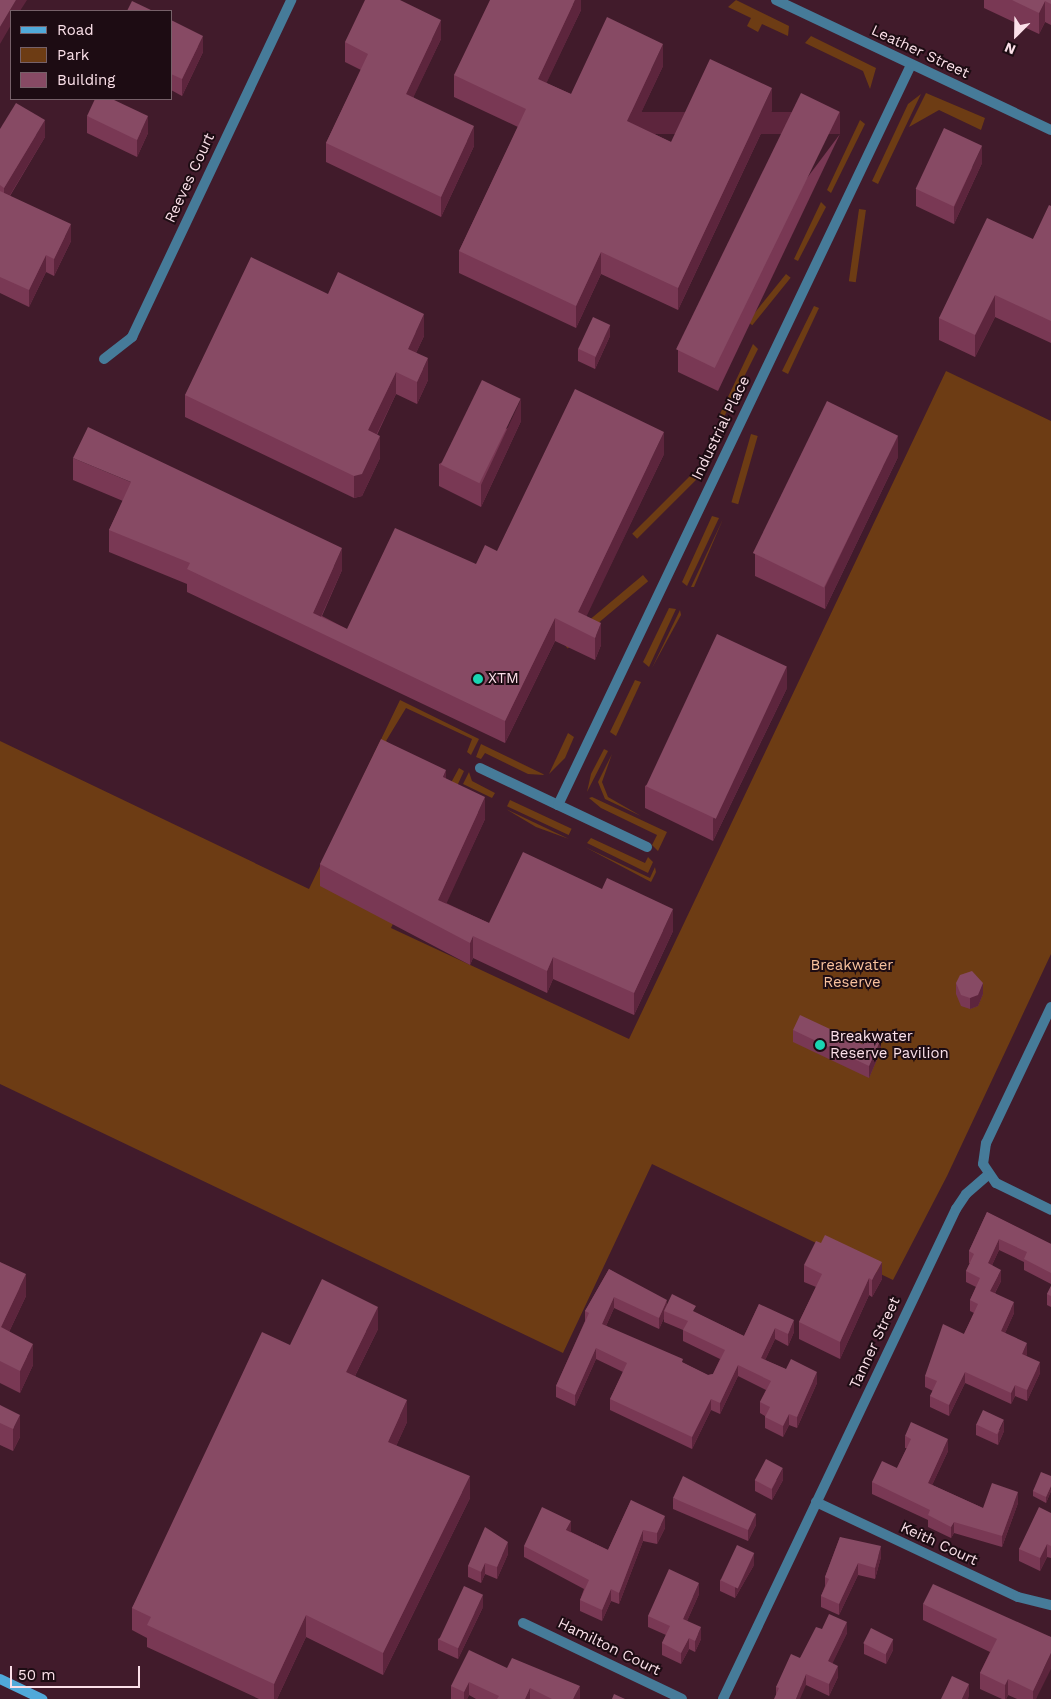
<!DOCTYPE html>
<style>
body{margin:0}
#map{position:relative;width:1051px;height:1699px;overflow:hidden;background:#411b2b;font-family:"Work Sans",sans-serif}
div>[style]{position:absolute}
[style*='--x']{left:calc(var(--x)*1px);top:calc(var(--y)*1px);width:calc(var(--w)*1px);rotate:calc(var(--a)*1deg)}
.green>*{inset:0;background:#6d3c14;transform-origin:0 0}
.minor>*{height:10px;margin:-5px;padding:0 5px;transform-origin:5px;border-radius:5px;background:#467b99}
.tertiary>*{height:10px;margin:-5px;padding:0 5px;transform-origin:5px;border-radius:5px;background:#467b99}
.secondary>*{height:10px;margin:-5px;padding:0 5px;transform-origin:5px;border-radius:5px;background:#50a9d9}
.wall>*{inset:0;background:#793854}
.shaded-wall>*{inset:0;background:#5d253d;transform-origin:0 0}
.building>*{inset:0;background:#874a64;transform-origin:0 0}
.dots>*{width:14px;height:14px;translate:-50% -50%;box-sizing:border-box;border:2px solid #1d0c13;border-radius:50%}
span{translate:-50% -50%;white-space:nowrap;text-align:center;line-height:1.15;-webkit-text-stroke:4px #1d0c13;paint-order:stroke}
.street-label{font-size:15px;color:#fbe0e9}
.poi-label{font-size:15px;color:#fbe0e9}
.left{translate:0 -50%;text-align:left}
.park-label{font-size:15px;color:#f8c19d}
.legend{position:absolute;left:10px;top:10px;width:162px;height:90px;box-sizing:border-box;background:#1d0c13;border:1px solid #766169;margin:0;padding:6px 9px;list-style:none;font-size:15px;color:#fbe0e9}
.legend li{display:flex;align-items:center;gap:10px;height:25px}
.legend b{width:25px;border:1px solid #766169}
.north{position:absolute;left:991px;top:10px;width:50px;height:50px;-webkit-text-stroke:4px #1d0c13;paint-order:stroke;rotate:203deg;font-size:14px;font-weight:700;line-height:20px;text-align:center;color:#fbe0e9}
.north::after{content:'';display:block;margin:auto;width:18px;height:22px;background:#fbe0e9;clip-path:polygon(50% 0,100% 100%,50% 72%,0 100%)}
.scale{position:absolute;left:10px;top:1666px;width:130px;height:22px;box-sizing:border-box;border:2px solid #fbe0e9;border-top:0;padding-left:6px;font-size:15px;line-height:18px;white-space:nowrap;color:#fbe0e9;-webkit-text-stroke:4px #1d0c13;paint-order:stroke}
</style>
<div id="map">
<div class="green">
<div style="clip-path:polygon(736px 0,789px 26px,788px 36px,762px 24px,758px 32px,747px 26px,751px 18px,728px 7px)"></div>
<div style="clip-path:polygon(811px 36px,876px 68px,870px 89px,863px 71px,805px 43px)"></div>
<div style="clip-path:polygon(926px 93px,985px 118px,981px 130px,939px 110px,909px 127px)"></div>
<div style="clip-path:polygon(921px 94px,878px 184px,872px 181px,908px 104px)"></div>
<div style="clip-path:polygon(860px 120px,865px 124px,831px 193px,827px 190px)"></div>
<div style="clip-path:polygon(821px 202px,826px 207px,798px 261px,794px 259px)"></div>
<div style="left:859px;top:209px;width:7px;height:73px;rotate:8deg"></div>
<div style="left:786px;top:274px;width:6px;height:61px;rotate:39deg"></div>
<div style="clip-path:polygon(814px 306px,819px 308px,788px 374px,782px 371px)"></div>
<div style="clip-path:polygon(753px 344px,758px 349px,724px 417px,720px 414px)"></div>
<div style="clip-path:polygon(946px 371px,1051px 421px,1051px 954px,947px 1176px,893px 1280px,652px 1164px,563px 1353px,0 1084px,0 741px,309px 889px,400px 700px,479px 739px,471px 755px,467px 752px,472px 739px,406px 708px,386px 741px,446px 792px,459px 768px,464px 771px,391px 928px,629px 1039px)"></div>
<div style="left:751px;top:434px;width:7px;height:71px;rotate:16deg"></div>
<div style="left:693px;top:473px;width:7px;height:86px;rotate:45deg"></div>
<div style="clip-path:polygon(712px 516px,719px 518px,687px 586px,682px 582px)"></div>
<div style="clip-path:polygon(723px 519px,694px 587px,691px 587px)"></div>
<div style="left:643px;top:575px;width:8px;height:105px;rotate:50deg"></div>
<div style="clip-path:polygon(669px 608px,676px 609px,649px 667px,643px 662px)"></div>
<div style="clip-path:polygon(680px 610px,681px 615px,652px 668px)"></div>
<div style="clip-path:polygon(635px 680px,641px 682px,616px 736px,610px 732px)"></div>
<div style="clip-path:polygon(568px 733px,574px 737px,565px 758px,549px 774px)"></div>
<div style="clip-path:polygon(481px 744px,543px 774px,544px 775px,528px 774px,485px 753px,481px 759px,476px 757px)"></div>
<div style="clip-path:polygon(604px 749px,608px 751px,587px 792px,591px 774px)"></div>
<div style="clip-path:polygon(612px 754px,602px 782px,608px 797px,641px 816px,605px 799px,598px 782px)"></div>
<div style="clip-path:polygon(469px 772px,472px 781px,495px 793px,492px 798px,463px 784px)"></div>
<div style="clip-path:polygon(592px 797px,667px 832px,658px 851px,652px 845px,657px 835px,601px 808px,589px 798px)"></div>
<div style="left:510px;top:800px;width:68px;height:7px;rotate:25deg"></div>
<div style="clip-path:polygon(506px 809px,569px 839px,536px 827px)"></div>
<div style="clip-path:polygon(591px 838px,645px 863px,648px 857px,653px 862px,648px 873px,587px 843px)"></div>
<div style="clip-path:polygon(585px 847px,650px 878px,655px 867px,656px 872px,651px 882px)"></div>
</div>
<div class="minor">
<div style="--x:104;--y:359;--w:36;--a:-38"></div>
<div style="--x:132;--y:337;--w:373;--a:-64.7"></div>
<div style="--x:480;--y:768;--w:86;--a:25.4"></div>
<div style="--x:647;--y:847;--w:98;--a:-154.7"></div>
<div style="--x:558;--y:805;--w:820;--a:-64.5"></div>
<div style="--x:1051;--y:1007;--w:151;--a:115.5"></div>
<div style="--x:986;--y:1143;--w:21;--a:98"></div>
<div style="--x:983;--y:1164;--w:23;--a:56"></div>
<div style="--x:996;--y:1183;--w:61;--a:26.1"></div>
<div style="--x:816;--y:1502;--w:223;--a:25.2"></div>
<div style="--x:1018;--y:1597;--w:34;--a:14"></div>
<div style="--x:523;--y:1623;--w:176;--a:25.5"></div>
<div style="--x:723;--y:1699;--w:543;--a:-64.57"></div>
<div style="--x:956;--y:1209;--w:18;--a:-56"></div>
<div style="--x:966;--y:1194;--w:29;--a:-41"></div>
</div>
<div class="tertiary">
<div style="--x:776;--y:0;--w:304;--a:25.3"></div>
</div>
<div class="secondary">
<div style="--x:0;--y:1679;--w:47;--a:25.5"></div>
</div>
<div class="wall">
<div style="clip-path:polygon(581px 0,581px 10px,546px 83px,571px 94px,663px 66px,635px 125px,671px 142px,772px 110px,678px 310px,601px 274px,576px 328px,459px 273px,459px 251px,518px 127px,454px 97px,454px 75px)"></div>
<div style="clip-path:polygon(984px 0,1051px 0,1051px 25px,1045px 22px,1039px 34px,984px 8px)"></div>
<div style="clip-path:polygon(171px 20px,203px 52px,182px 96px,171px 90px)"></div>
<div style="clip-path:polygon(441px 39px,413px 97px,474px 146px,441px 217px,326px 162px,326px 143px,361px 70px,345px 62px,345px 42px)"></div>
<div style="clip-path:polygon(87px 116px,148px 133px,137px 157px,87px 133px)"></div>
<div style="clip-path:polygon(0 129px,45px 137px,10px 196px,71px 241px,54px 276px,46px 272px,29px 307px,0 293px)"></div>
<div style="clip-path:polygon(840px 134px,718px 391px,678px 372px,678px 350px)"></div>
<div style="clip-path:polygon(982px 163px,954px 224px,916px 206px,916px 189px)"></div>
<div style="clip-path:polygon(1051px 206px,1051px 343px,995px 317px,975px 357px,939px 340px,939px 318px,1033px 239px)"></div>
<div style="clip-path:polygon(328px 294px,424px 336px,416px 353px,428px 380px,417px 404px,396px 394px,377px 435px,380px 458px,362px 496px,354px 498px,185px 417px,185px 395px)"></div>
<div style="clip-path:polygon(610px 336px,595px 369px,578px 361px,578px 349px)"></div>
<div style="clip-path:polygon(521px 421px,481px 507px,439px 486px,439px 464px)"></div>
<div style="clip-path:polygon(664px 454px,586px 616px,601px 645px,595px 660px,555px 641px,505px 743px,187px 592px,187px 584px,109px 552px,109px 530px,123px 501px,73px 480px,73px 458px,342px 570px,322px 616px,347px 629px,476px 564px)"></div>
<div style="clip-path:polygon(898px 457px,825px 609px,755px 576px,755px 554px)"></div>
<div style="clip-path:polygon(787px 688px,713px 841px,645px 808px,645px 786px)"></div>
<div style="clip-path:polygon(446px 779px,485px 819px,446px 903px,489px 923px,673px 931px,634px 1015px,553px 979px,547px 993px,473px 958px,470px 965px,320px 886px,320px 864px)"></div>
<div style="clip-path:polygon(956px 983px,983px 994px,978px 1006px,970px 1009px,961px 1006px,956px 994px)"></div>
<div style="clip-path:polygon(793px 1030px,862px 1044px,881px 1050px,869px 1078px,793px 1042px)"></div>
<div style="clip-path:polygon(987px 1212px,1051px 1244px,1051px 1284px,1024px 1270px,1024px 1262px,999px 1250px,992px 1265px,1001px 1281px,995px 1293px,1014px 1313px,1005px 1333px,1027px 1354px,1026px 1356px,1040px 1373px,1027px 1401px,1015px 1396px,1011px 1404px,965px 1383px,949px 1416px,930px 1407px,930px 1396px,933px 1391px,925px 1387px,925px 1376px,964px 1334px,974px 1313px,970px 1311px,970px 1300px,976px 1287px,966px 1282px,966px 1271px,970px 1263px,969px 1263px,969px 1251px)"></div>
<div style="clip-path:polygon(0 1262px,26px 1296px,9px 1332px,33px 1365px,20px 1393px,0 1383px)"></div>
<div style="clip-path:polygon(804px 1265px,882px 1279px,872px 1297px,869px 1295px,840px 1359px,799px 1339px,799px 1322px,816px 1287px,804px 1282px)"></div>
<div style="clip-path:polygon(evenodd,609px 1269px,667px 1304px,696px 1313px,744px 1336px,759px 1304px,794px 1332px,788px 1346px,775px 1339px,765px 1360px,817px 1383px,797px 1428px,789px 1425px,783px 1437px,765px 1428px,765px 1416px,760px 1413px,760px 1402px,766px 1390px,738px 1376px,720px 1414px,711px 1410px,692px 1449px,610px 1410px,610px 1399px,623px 1372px,596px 1359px,575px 1406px,556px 1397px,556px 1386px,585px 1321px,585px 1311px,609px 1269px,614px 1308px,659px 1329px,664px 1318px,664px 1322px,683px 1330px,683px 1341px,720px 1359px,713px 1374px,708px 1375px,606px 1326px,614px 1308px)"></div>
<div style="clip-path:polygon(1051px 1286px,1051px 1307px,1047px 1305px,1047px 1294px)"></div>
<div style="clip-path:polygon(378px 1329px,355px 1376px,407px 1422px,396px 1446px,470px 1498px,383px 1675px,306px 1637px,277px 1699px,259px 1699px,147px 1647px,147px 1638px,132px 1630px,132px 1608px,290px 1345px)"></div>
<div style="clip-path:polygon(0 1405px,20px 1437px,13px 1451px,0 1445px)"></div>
<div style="clip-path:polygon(976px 1424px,1004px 1431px,998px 1445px,976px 1435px)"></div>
<div style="clip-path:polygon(905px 1436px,948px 1451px,932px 1485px,983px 1508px,1018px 1503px,1002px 1547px,954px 1533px,951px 1538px,928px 1527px,928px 1520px,872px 1494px,872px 1482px,897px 1468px,907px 1448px,905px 1448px)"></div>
<div style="clip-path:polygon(1051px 1476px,1051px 1491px,1046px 1503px,1033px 1496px,1033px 1491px)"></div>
<div style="clip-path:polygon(755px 1480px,783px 1480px,772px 1500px,755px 1491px)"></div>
<div style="clip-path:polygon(673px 1498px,756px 1525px,748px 1541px,673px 1509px)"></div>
<div style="clip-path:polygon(631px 1500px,665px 1528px,657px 1544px,643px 1541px,619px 1604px,611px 1601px,602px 1621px,580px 1611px,580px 1600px,584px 1589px,524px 1557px,524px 1546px,571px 1532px,608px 1550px)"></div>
<div style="clip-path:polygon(1051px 1513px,1051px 1558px,1047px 1557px,1040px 1571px,1019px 1561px,1019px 1549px)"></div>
<div style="clip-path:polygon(840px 1537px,881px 1557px,875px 1579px,858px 1575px,839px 1615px,821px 1607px,821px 1596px,825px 1586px,825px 1577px)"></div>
<div style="clip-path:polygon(508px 1554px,497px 1579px,485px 1574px,481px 1583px,468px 1577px,468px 1566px)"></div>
<div style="clip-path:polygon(754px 1565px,735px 1598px,720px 1591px,720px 1580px)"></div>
<div style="clip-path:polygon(699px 1594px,687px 1621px,701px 1639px,695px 1652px,689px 1649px,681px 1664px,662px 1655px,662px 1643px,666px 1635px,648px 1627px,648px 1616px)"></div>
<div style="clip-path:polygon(923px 1604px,1051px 1637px,1036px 1699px,1017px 1699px,1008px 1695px,1006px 1699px,1002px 1699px,980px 1689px,980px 1673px,990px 1652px,923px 1620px)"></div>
<div style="clip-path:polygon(483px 1607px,458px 1659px,438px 1650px,438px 1639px)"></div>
<div style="clip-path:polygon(822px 1629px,847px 1633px,832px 1663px,838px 1677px,829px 1696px,806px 1685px,776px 1696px,776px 1687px,800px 1658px)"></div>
<div style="clip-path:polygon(864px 1643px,893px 1650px,886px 1664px,864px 1654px)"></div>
<div style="clip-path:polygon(507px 1668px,580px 1699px,476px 1699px,469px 1695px,467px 1699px,451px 1699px,451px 1686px)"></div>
</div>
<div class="shaded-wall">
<div style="clip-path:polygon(16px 0,27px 0,20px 11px,11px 11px,11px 25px,0 44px,0 27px)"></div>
<div style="clip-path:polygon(575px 0,581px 0,581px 10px,538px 101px,538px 79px)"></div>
<div style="clip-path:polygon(1045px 1px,1045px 22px,1039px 34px,1039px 13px)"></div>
<div style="clip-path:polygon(441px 20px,441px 39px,406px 113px,406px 94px)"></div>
<div style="clip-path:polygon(203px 36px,203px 52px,182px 96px,182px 79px)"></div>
<div style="clip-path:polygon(663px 44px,663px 66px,627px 143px,627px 121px)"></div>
<div style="clip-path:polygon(772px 88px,772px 110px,678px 310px,678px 288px)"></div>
<div style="left:840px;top:112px;width:22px;height:284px;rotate:90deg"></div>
<div style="clip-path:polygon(148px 116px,148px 133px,137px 157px,137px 140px)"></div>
<div style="clip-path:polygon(45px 120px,45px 137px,4px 205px,4px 188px)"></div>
<div style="clip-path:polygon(474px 126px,474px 146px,441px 217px,441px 197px)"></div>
<div style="clip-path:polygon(982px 146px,982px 163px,954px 224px,954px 207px)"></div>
<div style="clip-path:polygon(71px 224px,71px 241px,54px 276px,54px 259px)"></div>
<div style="clip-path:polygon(601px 252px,601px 274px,576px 328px,576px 306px)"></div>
<div style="clip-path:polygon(46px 255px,46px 272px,29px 307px,29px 290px)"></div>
<div style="clip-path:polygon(995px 295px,995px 317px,975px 357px,975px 335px)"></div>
<div style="clip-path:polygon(424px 314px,424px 336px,408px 370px,408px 349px)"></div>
<div style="clip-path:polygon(610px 325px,610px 336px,595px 369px,595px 358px)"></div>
<div style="clip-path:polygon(428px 358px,428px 380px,417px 404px,417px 382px)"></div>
<div style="clip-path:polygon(396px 372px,396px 394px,368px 452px,368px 430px)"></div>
<div style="clip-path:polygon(521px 399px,521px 421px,481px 507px,481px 485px)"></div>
<div style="clip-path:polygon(664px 432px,664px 454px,580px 630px,578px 612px)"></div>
<div style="clip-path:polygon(898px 435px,898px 457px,825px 609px,825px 587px)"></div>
<div style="clip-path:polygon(380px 436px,380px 458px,362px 496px,354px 498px,354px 476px)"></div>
<div style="clip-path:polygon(342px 548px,342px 570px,315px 630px,313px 613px)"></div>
<div style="clip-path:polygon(555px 618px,555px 641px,505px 743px,505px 721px)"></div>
<div style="clip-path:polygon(601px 623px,601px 645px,595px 660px,595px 638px)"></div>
<div style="clip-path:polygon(787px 666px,787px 688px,713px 841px,713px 819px)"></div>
<div style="clip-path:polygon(446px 770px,446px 792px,443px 777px)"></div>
<div style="clip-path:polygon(485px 797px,485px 819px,438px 922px,438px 900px)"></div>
<div style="clip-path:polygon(673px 909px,673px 931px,634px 1015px,634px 993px)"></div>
<div style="clip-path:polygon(473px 936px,473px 958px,470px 965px,470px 943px)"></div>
<div style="clip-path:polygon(553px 957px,553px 979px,547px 993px,547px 971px)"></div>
<div style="clip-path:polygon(983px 983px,983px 994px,978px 1006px,970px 1009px,970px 998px)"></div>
<div style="clip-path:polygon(881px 1039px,881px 1050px,869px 1078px,869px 1066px)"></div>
<div style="clip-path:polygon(999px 1239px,999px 1250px,988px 1274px,988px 1263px)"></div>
<div style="clip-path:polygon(882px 1262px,882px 1279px,872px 1297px,872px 1280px)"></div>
<div style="clip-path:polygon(1001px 1270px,1001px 1281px,990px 1302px,990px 1291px)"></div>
<div style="clip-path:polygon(26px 1274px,26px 1296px,1px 1349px,1px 1327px)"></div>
<div style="clip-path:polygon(869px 1278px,869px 1295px,840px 1359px,840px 1342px)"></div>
<div style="clip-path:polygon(614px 1297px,614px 1308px,602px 1335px,602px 1324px)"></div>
<div style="clip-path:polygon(667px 1300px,667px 1311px,664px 1311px,664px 1318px,659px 1329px,659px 1318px)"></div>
<div style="clip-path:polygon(1014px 1302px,1014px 1313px,1001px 1342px,1001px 1331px)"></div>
<div style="clip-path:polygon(378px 1307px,378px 1329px,346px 1394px,346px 1372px)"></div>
<div style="clip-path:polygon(794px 1320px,794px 1332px,788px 1346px,788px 1334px)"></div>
<div style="clip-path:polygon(775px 1328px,775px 1339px,761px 1369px,761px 1358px)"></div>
<div style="clip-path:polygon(1027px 1343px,1027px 1354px,1022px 1365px,1022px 1354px)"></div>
<div style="clip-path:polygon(33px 1344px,33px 1365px,20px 1393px,20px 1371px)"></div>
<div style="clip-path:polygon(596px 1348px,596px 1359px,575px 1406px,575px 1395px)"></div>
<div style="clip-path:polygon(1040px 1362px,1040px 1373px,1027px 1401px,1027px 1390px)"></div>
<div style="clip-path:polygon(738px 1365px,738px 1376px,720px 1414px,720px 1403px)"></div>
<div style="clip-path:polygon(817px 1372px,817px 1383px,797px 1428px,797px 1417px)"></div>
<div style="clip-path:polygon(965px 1372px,965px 1383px,949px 1416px,949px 1405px)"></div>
<div style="clip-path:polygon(1015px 1385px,1015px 1396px,1011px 1404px,1011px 1393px)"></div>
<div style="clip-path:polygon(711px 1399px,711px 1410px,692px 1449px,692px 1437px)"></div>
<div style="clip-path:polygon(407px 1400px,407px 1422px,388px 1464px,388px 1442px)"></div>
<div style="clip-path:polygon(789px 1414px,789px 1425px,783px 1437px,783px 1426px)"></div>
<div style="clip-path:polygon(20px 1415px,20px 1437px,13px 1451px,13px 1429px)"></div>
<div style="clip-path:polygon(1004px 1420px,1004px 1431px,998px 1445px,998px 1434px)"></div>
<div style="clip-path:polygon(948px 1439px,948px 1451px,928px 1494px,928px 1483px)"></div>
<div style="clip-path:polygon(783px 1468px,783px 1480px,772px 1500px,772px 1489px)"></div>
<div style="clip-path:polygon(470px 1476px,470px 1498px,383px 1675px,383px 1653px)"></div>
<div style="clip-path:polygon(1051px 1486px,1051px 1491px,1046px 1503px,1046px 1497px)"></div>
<div style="clip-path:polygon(1018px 1492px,1018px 1503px,1002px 1547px,1002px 1536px)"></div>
<div style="clip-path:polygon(756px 1514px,756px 1525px,748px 1541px,748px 1530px)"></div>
<div style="clip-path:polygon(665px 1516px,665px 1528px,657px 1544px,657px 1533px)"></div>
<div style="clip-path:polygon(571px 1521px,571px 1532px,566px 1542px,566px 1530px)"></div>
<div style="clip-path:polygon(954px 1522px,954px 1533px,951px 1538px,951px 1527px)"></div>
<div style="clip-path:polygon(643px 1530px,643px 1541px,619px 1604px,619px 1593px)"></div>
<div style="clip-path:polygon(508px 1542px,508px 1554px,497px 1579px,497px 1567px)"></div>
<div style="clip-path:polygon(1047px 1544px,1047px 1557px,1040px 1571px,1040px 1558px)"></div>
<div style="clip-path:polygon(881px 1546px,881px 1557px,875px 1579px,875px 1568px)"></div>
<div style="clip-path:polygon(754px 1553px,754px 1565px,735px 1598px,735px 1587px)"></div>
<div style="clip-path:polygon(485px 1563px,485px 1574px,481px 1583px,481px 1572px)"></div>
<div style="clip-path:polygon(858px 1563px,858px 1575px,839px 1615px,839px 1604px)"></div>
<div style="clip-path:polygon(699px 1583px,699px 1594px,683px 1630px,683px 1619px)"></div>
<div style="clip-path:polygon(611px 1589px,611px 1601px,602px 1621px,602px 1610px)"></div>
<div style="clip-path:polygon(483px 1595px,483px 1607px,458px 1659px,458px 1648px)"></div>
<div style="clip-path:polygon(306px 1615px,306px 1637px,277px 1699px,274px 1699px,274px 1684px)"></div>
<div style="clip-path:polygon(847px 1622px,847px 1633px,828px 1673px,828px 1661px)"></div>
<div style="clip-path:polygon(701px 1627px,701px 1639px,695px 1652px,695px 1641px)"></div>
<div style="clip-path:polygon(689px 1638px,689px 1649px,681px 1664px,681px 1653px)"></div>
<div style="clip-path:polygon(893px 1639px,893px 1650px,886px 1664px,886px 1653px)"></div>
<div style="clip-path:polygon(1051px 1653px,1051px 1669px,1036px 1699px,1033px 1699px,1033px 1691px)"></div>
<div style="clip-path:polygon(838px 1666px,838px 1677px,829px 1696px,829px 1684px)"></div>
<div style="clip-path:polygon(806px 1674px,806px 1685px,800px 1699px,796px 1699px)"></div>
<div style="clip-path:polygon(1008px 1679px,1008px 1695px,1006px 1699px,1005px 1699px,1005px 1685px)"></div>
<div style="clip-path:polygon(469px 1682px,469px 1695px,467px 1699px,464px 1699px,464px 1692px)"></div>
<div style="clip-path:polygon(969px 1684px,969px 1696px,968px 1699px,962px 1699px)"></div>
<div style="clip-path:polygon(580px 1686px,580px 1699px,573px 1699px)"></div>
<div style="clip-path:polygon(530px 1688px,530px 1699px,525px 1699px)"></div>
</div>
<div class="building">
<div style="clip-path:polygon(0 0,16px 0,0 27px)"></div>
<div style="clip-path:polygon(365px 0,400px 0,441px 20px,406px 94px,474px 126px,441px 197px,326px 143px,368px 54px,345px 42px)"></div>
<div style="clip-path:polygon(490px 0,575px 0,538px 79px,571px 94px,607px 17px,663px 44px,627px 121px,671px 142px,710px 59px,772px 88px,678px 288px,601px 252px,576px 306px,459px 251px,526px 109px,454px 75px)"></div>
<div style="clip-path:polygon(1012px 0,1051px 0,1051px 4px,1045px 1px,1039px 13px)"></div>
<div style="clip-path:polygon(132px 1px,153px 11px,127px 11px)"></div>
<div style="clip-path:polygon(171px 20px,203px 36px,182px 79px,171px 74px)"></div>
<div style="left:801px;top:93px;width:43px;height:285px;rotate:26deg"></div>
<div style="clip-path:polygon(95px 99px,112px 99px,148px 116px,137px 140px,87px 116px)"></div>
<div style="clip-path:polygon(16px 103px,45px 120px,4px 188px,0 185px,0 129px)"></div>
<div style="left:944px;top:128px;width:42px;height:67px;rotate:25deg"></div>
<div style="clip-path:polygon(0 191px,71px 224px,54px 259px,46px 255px,29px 290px,0 277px)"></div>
<div style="clip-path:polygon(1049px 205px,1051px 206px,1051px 321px,995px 295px,975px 335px,939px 318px,987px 218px,1033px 239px)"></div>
<div style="clip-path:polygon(251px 257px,328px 294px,338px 272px,424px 314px,408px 349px,428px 358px,417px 382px,396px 372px,368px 430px,380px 436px,362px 474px,354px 476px,185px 395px)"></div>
<div style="left:593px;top:317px;width:19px;height:35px;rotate:25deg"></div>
<div style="left:482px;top:380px;width:43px;height:94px;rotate:26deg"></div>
<div style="clip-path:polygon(575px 389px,664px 432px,578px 612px,601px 623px,595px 638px,555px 618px,505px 721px,187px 569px,190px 563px,109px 530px,131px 482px,73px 458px,88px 427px,342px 548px,313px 613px,347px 629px,395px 528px,476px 564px,485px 545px,497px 551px)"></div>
<div style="left:827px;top:401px;width:79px;height:169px;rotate:26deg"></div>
<div style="left:717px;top:634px;width:77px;height:168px;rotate:25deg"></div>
<div style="clip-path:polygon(381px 739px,446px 770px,443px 777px,485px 797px,438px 900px,489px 923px,523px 852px,602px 889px,607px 878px,673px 909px,634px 993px,553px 957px,547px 971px,473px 936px,470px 943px,320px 864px)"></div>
<div style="clip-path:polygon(972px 971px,983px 983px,978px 995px,970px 998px,961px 995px,956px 983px,960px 975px)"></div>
<div style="clip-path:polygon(800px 1015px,862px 1044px,867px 1032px,881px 1039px,869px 1066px,793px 1030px)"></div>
<div style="clip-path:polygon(987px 1212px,1051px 1244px,1051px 1273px,1024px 1259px,1027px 1252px,999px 1239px,988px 1263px,1001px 1270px,990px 1291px,1014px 1302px,1001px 1331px,1027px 1343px,1022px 1354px,1040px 1362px,1027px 1390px,1015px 1385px,1011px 1393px,965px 1372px,949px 1405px,930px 1396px,937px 1381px,925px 1376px,943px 1324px,964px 1334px,978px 1304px,970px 1300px,980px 1278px,966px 1271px,974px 1254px,969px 1251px)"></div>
<div style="clip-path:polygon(825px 1235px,882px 1262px,872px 1280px,869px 1278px,840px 1342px,799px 1322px,822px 1274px,804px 1265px,816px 1241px,821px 1243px)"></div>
<div style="clip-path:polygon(0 1262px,26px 1274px,1px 1327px,33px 1344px,20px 1371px,0 1361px)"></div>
<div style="clip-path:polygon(609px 1269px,667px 1300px,659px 1318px,614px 1297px,602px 1324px,683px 1359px,682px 1362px,708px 1375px,713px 1374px,725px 1350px,683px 1330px,688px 1321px,664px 1311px,672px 1294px,696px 1306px,693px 1311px,744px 1336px,759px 1304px,794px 1320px,788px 1334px,775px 1328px,761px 1358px,786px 1369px,791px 1359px,817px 1372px,797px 1417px,789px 1414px,783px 1426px,765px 1417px,770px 1407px,760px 1402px,771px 1381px,738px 1365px,720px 1403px,711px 1399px,692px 1437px,610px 1399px,627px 1363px,596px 1348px,575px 1395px,556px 1386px,589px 1313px,585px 1311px)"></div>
<div style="clip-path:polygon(322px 1279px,378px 1307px,346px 1372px,407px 1400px,388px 1442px,470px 1476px,383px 1653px,306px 1615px,274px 1684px,147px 1625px,151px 1617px,132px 1608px,262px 1332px,290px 1345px)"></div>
<div style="clip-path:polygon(1051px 1286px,1051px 1296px,1047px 1294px)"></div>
<div style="clip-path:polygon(0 1405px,20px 1415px,13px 1429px,0 1423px)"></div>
<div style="left:983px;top:1410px;width:23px;height:16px;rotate:25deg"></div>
<div style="clip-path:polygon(911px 1422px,948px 1439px,928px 1483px,983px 1508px,992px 1483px,1018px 1492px,1002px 1536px,954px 1522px,951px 1527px,928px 1515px,930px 1510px,872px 1482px,882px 1461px,897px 1468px,911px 1439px,905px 1436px)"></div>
<div style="left:766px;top:1459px;width:19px;height:24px;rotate:28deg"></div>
<div style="clip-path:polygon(1041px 1472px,1051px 1476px,1051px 1486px,1046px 1497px,1033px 1491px)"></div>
<div style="clip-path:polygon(683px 1476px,756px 1514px,748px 1530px,673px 1498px)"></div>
<div style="clip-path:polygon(631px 1500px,665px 1516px,657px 1533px,643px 1530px,619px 1593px,611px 1589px,602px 1610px,580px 1600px,589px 1580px,524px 1546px,542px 1507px,571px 1521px,566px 1530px,608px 1550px)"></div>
<div style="clip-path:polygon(1039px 1507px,1051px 1513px,1051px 1546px,1047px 1544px,1040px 1558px,1019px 1549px)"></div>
<div style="clip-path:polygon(485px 1527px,508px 1542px,497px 1567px,485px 1563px,481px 1572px,468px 1566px)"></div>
<div style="clip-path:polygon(840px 1537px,881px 1546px,875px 1568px,858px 1563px,839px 1604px,821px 1596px,829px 1579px,825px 1577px)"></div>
<div style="left:737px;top:1545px;width:19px;height:39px;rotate:25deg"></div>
<div style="clip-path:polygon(669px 1569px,699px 1583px,683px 1619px,701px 1627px,695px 1641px,689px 1638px,681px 1653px,662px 1643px,670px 1626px,648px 1616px)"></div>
<div style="clip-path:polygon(933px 1584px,1051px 1637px,1051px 1653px,1033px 1691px,1008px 1679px,1005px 1685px,980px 1673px,997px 1639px,923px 1604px)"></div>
<div style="left:464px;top:1586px;width:21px;height:59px;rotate:25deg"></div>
<div style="clip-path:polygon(829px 1614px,847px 1622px,828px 1661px,838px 1666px,829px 1684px,806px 1674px,796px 1699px,774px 1699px,779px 1688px,776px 1687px,791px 1654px,800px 1658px,816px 1627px,822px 1629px)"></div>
<div style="left:871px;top:1628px;width:25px;height:17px;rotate:27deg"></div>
<div style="clip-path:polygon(469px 1650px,507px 1668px,512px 1658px,580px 1686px,573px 1699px,552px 1699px,530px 1688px,525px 1699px,497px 1699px,499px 1696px,469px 1682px,464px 1692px,451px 1686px)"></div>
<div style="clip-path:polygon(952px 1676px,969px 1684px,962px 1699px,941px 1699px)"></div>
<div style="clip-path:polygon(614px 1694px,625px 1699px,612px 1699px)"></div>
</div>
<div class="dots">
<div style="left:478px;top:679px;background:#1ad5b2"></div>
<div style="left:820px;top:1045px;background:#1ad5b2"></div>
</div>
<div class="street-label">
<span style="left:920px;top:52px;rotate:25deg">Leather Street</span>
<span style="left:190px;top:178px;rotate:-65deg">Reeves Court</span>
<span style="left:721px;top:428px;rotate:-64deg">Industrial Place</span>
<span style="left:875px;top:1343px;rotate:-65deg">Tanner Street</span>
<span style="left:939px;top:1544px;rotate:25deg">Keith Court</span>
<span style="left:609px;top:1647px;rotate:26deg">Hamilton Court</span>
</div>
<div class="poi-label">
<span class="left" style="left:488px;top:679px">XTM</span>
<span class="left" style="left:830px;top:1045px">Breakwater<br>Reserve Pavilion</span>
</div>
<div class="park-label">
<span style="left:852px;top:974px">Breakwater<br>Reserve</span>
</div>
<ul class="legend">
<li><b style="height:6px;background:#50a9d9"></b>Road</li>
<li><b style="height:14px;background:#6d3c14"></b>Park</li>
<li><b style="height:14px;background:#874a64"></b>Building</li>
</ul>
<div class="north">N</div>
<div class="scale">50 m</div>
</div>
